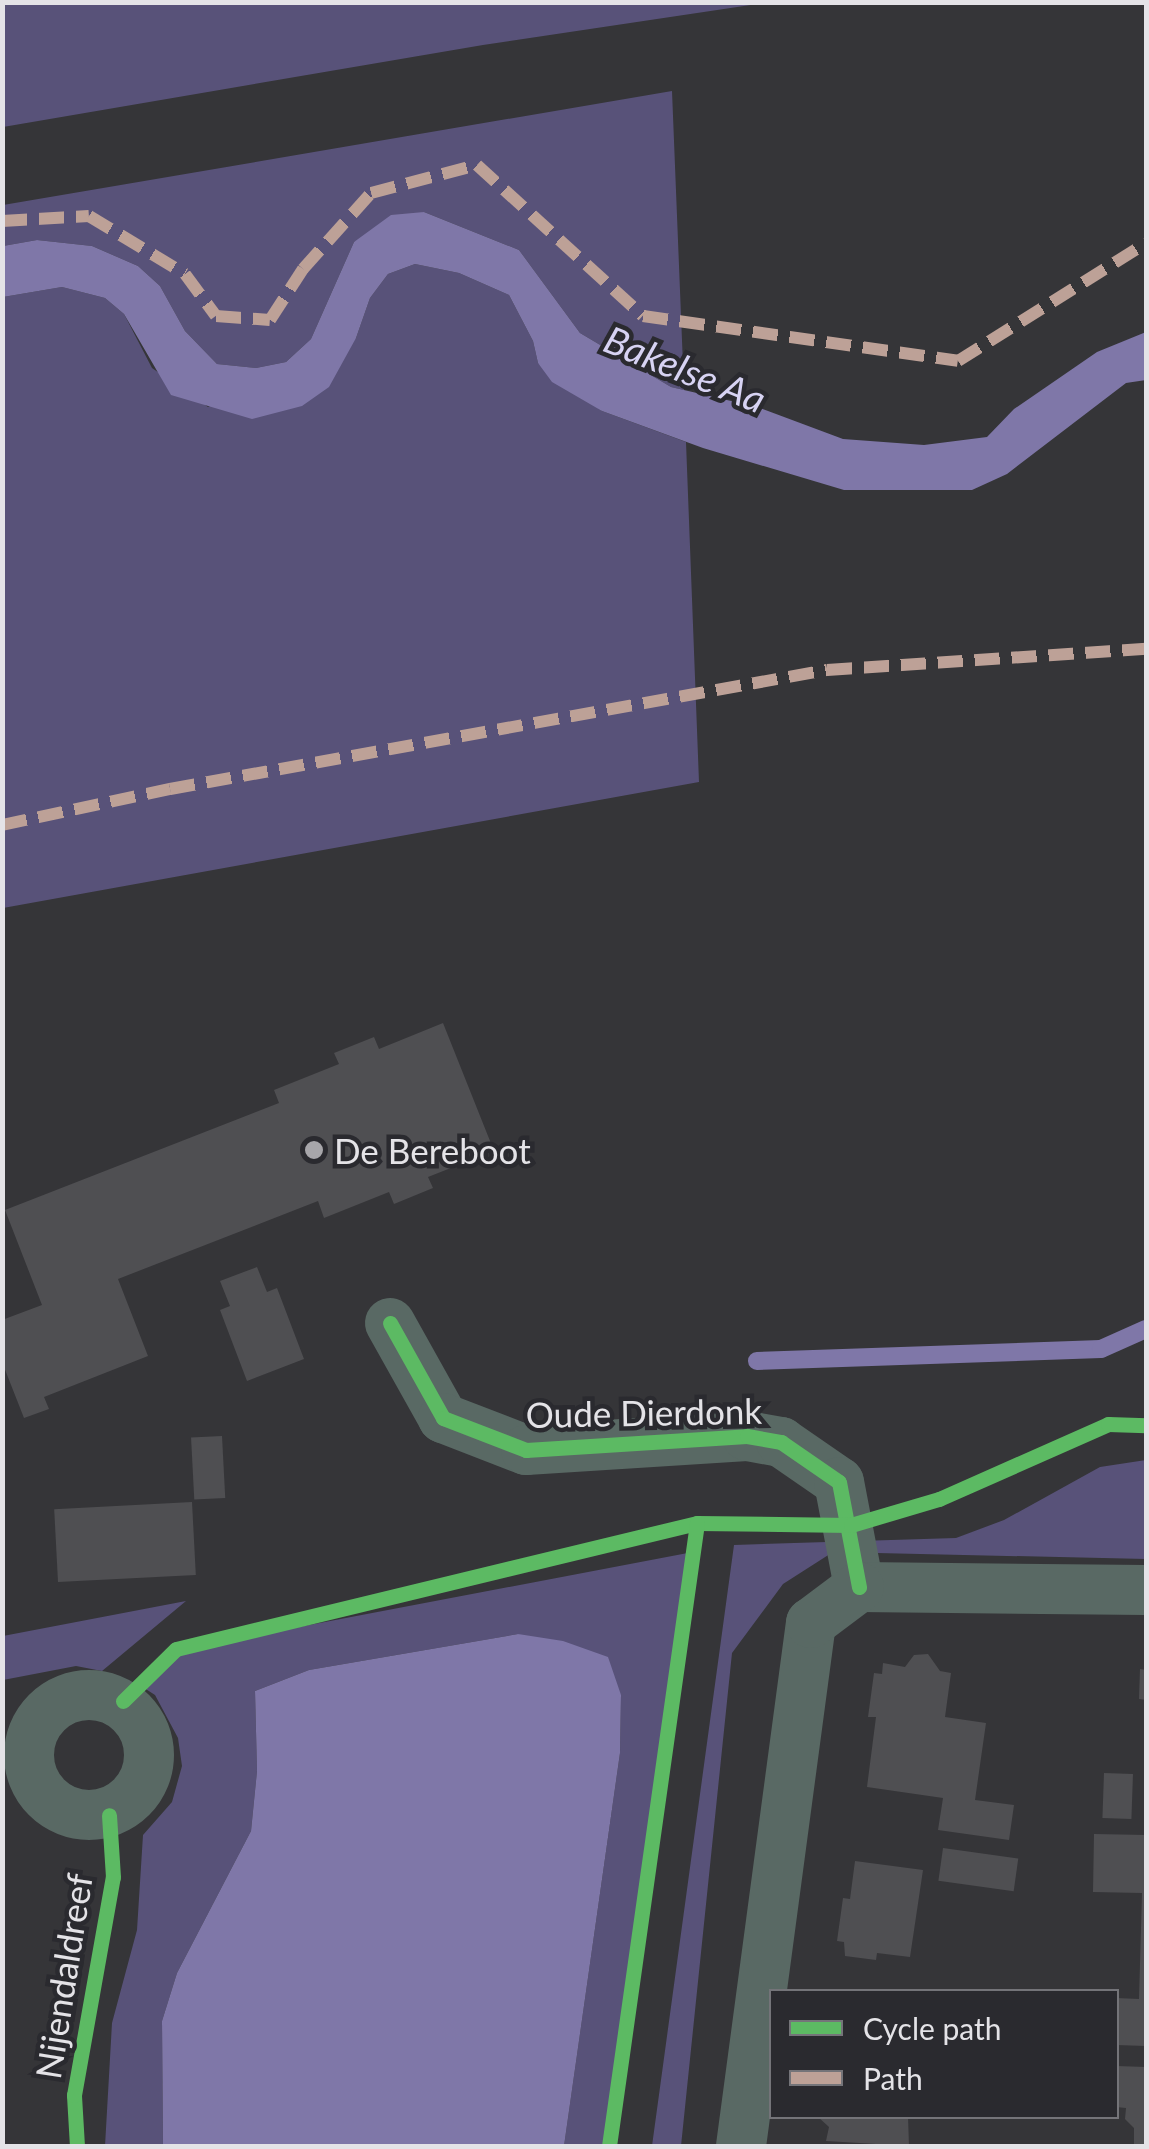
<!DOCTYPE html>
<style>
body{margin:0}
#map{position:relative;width:1149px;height:2149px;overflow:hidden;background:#353538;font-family:Lato,sans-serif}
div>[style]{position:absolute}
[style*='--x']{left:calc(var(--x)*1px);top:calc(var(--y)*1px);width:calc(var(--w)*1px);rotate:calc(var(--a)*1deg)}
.green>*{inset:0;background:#585279}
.water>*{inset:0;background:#7f77a8}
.stream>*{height:18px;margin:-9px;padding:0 9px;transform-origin:9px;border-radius:9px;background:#7f77a8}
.building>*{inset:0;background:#4f4f52;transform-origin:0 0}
.street>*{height:50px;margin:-25px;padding:0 25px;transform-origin:25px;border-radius:25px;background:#596964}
.street>.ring{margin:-25px;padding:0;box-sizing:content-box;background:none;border:50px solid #596964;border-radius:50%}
.quiet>*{height:12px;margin-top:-6px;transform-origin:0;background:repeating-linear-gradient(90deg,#bda197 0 25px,transparent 0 37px)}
.cycleway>*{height:15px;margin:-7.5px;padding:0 7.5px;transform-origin:7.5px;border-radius:7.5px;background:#5cba63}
.dots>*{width:28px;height:28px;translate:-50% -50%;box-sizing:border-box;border:5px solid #2a2a2f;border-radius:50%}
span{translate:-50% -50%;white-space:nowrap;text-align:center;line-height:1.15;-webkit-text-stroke:9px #2a2a2f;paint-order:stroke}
.poi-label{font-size:35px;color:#e4e3e7}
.left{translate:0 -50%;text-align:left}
.street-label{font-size:35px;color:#e4e3e7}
.water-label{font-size:38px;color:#d7d3f3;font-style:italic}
.frame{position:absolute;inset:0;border:5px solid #e4e3e7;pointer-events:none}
.legend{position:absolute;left:769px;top:1989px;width:350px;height:130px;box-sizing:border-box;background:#2a2a2f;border:2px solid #747479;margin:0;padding:12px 18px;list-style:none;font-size:30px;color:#e4e3e7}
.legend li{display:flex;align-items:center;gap:20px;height:50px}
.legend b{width:50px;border:2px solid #747479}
</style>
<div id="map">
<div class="green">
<div style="clip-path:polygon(2px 3px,3px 2px,764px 3px,483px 45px,3px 127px)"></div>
<div style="clip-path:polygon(672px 91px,684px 390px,671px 387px,580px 333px,519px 250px,424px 212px,354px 242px,311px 339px,286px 362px,256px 368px,217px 364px,185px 331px,160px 286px,138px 266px,92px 246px,37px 240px,3px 246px,3px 205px)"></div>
<div style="clip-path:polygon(415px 264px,459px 273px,509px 295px,533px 341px,538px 363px,602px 411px,686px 442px,699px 782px,3px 908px,3px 297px,62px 287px,105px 298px,124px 314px,152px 368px,208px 407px,356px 338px,370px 298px,388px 274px)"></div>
<div style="clip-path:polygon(1146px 1460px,1146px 1559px,833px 1552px,783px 1584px,732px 1653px,681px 2146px,652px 2146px,734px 1545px,956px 1538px,1004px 1520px,1100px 1467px)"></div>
<div style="clip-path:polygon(693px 1552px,613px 2146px,564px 2146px,620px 1753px,621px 1695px,518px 1634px,309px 1670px,255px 1691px,257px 1771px,251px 1831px,177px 1973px,162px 2021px,163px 2146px,105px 2146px,112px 2023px,137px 1930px,143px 1835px,172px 1802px,182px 1766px,178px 1738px,155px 1695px,138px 1684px,174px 1654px,209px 1644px)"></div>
<div style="clip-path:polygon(186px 1601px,102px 1671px,76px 1666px,3px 1680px,3px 1636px)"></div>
</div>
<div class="water">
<div style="clip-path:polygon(424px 212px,519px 250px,580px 333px,671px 387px,757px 407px,843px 439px,924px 445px,987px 437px,1014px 409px,1097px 352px,1146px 332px,1146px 380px,1126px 383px,1007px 474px,972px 490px,844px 490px,703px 448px,602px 411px,552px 382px,538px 363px,533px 341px,509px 295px,459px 273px,415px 264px,388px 274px,370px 298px,356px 338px,329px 387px,302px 406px,252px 419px,171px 395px,124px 314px,105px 298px,62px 287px,3px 297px,3px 246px,37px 240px,92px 246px,138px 266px,160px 286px,185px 331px,217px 364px,256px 368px,286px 362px,311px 339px,354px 242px,391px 215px)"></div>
<div style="clip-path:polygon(518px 1634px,563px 1641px,608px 1657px,621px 1695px,620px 1753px,564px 2146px,163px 2146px,162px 2021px,177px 1973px,251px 1831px,257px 1771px,255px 1691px,309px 1670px)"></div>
</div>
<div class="stream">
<div style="--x:757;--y:1361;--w:344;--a:-2"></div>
<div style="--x:1101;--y:1349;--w:49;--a:-24"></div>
</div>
<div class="building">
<div style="clip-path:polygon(443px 1023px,494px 1151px,428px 1177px,433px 1188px,394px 1204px,389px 1192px,324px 1218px,318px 1201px,118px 1279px,148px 1356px,44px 1397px,49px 1409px,24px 1418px,2px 1362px,2px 1320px,42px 1305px,5px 1210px,279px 1103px,274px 1090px,339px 1064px,334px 1053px,374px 1037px,379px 1049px)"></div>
<div style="clip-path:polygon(257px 1267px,267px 1292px,277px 1288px,304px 1359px,247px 1381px,220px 1310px,230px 1306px,220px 1281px)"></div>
<div style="left:222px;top:1436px;width:62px;height:31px;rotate:87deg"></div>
<div style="left:192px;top:1502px;width:73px;height:138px;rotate:87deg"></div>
<div style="clip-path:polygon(928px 1654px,940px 1671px,951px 1673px,945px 1717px,986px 1723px,975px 1800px,1014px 1805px,1009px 1840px,938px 1830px,943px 1798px,867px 1787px,876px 1717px,868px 1717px,874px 1673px,882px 1674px,883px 1663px,905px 1667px,914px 1655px)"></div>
<div style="clip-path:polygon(1140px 1669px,1146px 1670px,1146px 1700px,1139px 1699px)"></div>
<div style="left:1104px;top:1773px;width:29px;height:45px;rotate:2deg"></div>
<div style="clip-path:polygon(1094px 1834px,1146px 1835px,1146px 2046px,1116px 2045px,1116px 1998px,1139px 1999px,1142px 1893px,1093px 1892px)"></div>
<div style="left:943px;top:1848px;width:76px;height:33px;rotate:8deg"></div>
<div style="clip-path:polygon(855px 1861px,923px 1870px,910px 1957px,877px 1953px,876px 1960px,845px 1956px,844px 1942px,837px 1941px,843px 1898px,850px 1899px)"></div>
<div style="clip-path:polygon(1116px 2066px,1146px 2067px,1146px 2146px,1134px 2146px,1134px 2128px,1125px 2119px,1126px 2108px,1116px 2107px)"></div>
<div style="clip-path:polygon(817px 2116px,908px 2116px,909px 2146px,826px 2141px,829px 2127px)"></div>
</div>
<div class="street">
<div style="--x:390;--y:1323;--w:109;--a:60.8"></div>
<div style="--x:443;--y:1418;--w:89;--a:21.1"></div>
<div style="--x:526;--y:1450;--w:221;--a:-3.6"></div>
<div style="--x:747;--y:1436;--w:35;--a:10"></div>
<div style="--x:781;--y:1442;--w:70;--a:34.6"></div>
<div style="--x:839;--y:1482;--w:107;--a:79.2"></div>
<div style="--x:859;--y:1587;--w:287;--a:0.6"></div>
<div class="ring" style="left:29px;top:1695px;width:70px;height:70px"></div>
<div style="--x:741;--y:2146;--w:528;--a:-82.38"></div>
<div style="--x:811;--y:1623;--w:60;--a:-36.9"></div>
</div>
<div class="quiet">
<div style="--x:2;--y:221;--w:87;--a:-3.3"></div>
<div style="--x:89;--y:216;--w:112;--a:31.1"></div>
<div style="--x:185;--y:274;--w:52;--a:53.6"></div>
<div style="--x:216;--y:316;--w:54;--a:4.2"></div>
<div style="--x:270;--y:320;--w:61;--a:-57.1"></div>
<div style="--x:303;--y:269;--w:102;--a:-48.2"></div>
<div style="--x:371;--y:193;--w:110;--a:-14.8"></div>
<div style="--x:477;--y:165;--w:224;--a:42.3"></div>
<div style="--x:643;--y:316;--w:318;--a:8.1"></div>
<div style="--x:958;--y:361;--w:222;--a:-32.1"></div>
<div style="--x:2;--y:825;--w:172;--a:-12.1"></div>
<div style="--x:170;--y:789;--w:668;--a:-10.27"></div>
<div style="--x:827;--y:670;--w:320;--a:-3.8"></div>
</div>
<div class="cycleway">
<div style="--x:390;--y:1323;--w:109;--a:60.8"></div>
<div style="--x:443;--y:1418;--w:89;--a:21.1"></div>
<div style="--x:526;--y:1450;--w:221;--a:-3.6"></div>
<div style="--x:747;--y:1436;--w:35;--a:10"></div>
<div style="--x:781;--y:1442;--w:70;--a:34.6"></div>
<div style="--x:839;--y:1482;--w:107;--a:79.2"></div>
<div style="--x:123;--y:1701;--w:74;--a:-44.5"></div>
<div style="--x:176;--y:1649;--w:536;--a:-13.6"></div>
<div style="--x:697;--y:1523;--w:154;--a:0.7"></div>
<div style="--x:851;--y:1525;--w:92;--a:-16.5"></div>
<div style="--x:939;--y:1499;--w:185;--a:-23.9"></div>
<div style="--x:1108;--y:1424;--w:38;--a:2"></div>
<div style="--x:77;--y:2146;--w:51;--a:-93.4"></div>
<div style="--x:74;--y:2095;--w:221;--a:-79.9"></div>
<div style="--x:113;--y:1877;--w:62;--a:-93.7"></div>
<div style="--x:609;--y:2146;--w:629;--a:-81.96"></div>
</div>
<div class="dots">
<div style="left:314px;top:1150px;background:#a7a6aa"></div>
</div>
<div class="poi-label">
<span class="left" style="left:334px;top:1150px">De Bereboot</span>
</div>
<div class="street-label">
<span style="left:644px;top:1412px;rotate:-1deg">Oude Dierdonk</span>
<span style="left:63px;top:1976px;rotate:-81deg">Nijendaldreef</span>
</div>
<div class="water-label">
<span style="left:685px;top:369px;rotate:22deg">Bakelse Aa</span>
</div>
<div class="frame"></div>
<ul class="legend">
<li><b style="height:12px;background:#5cba63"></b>Cycle path</li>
<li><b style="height:12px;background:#bda197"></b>Path</li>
</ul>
</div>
